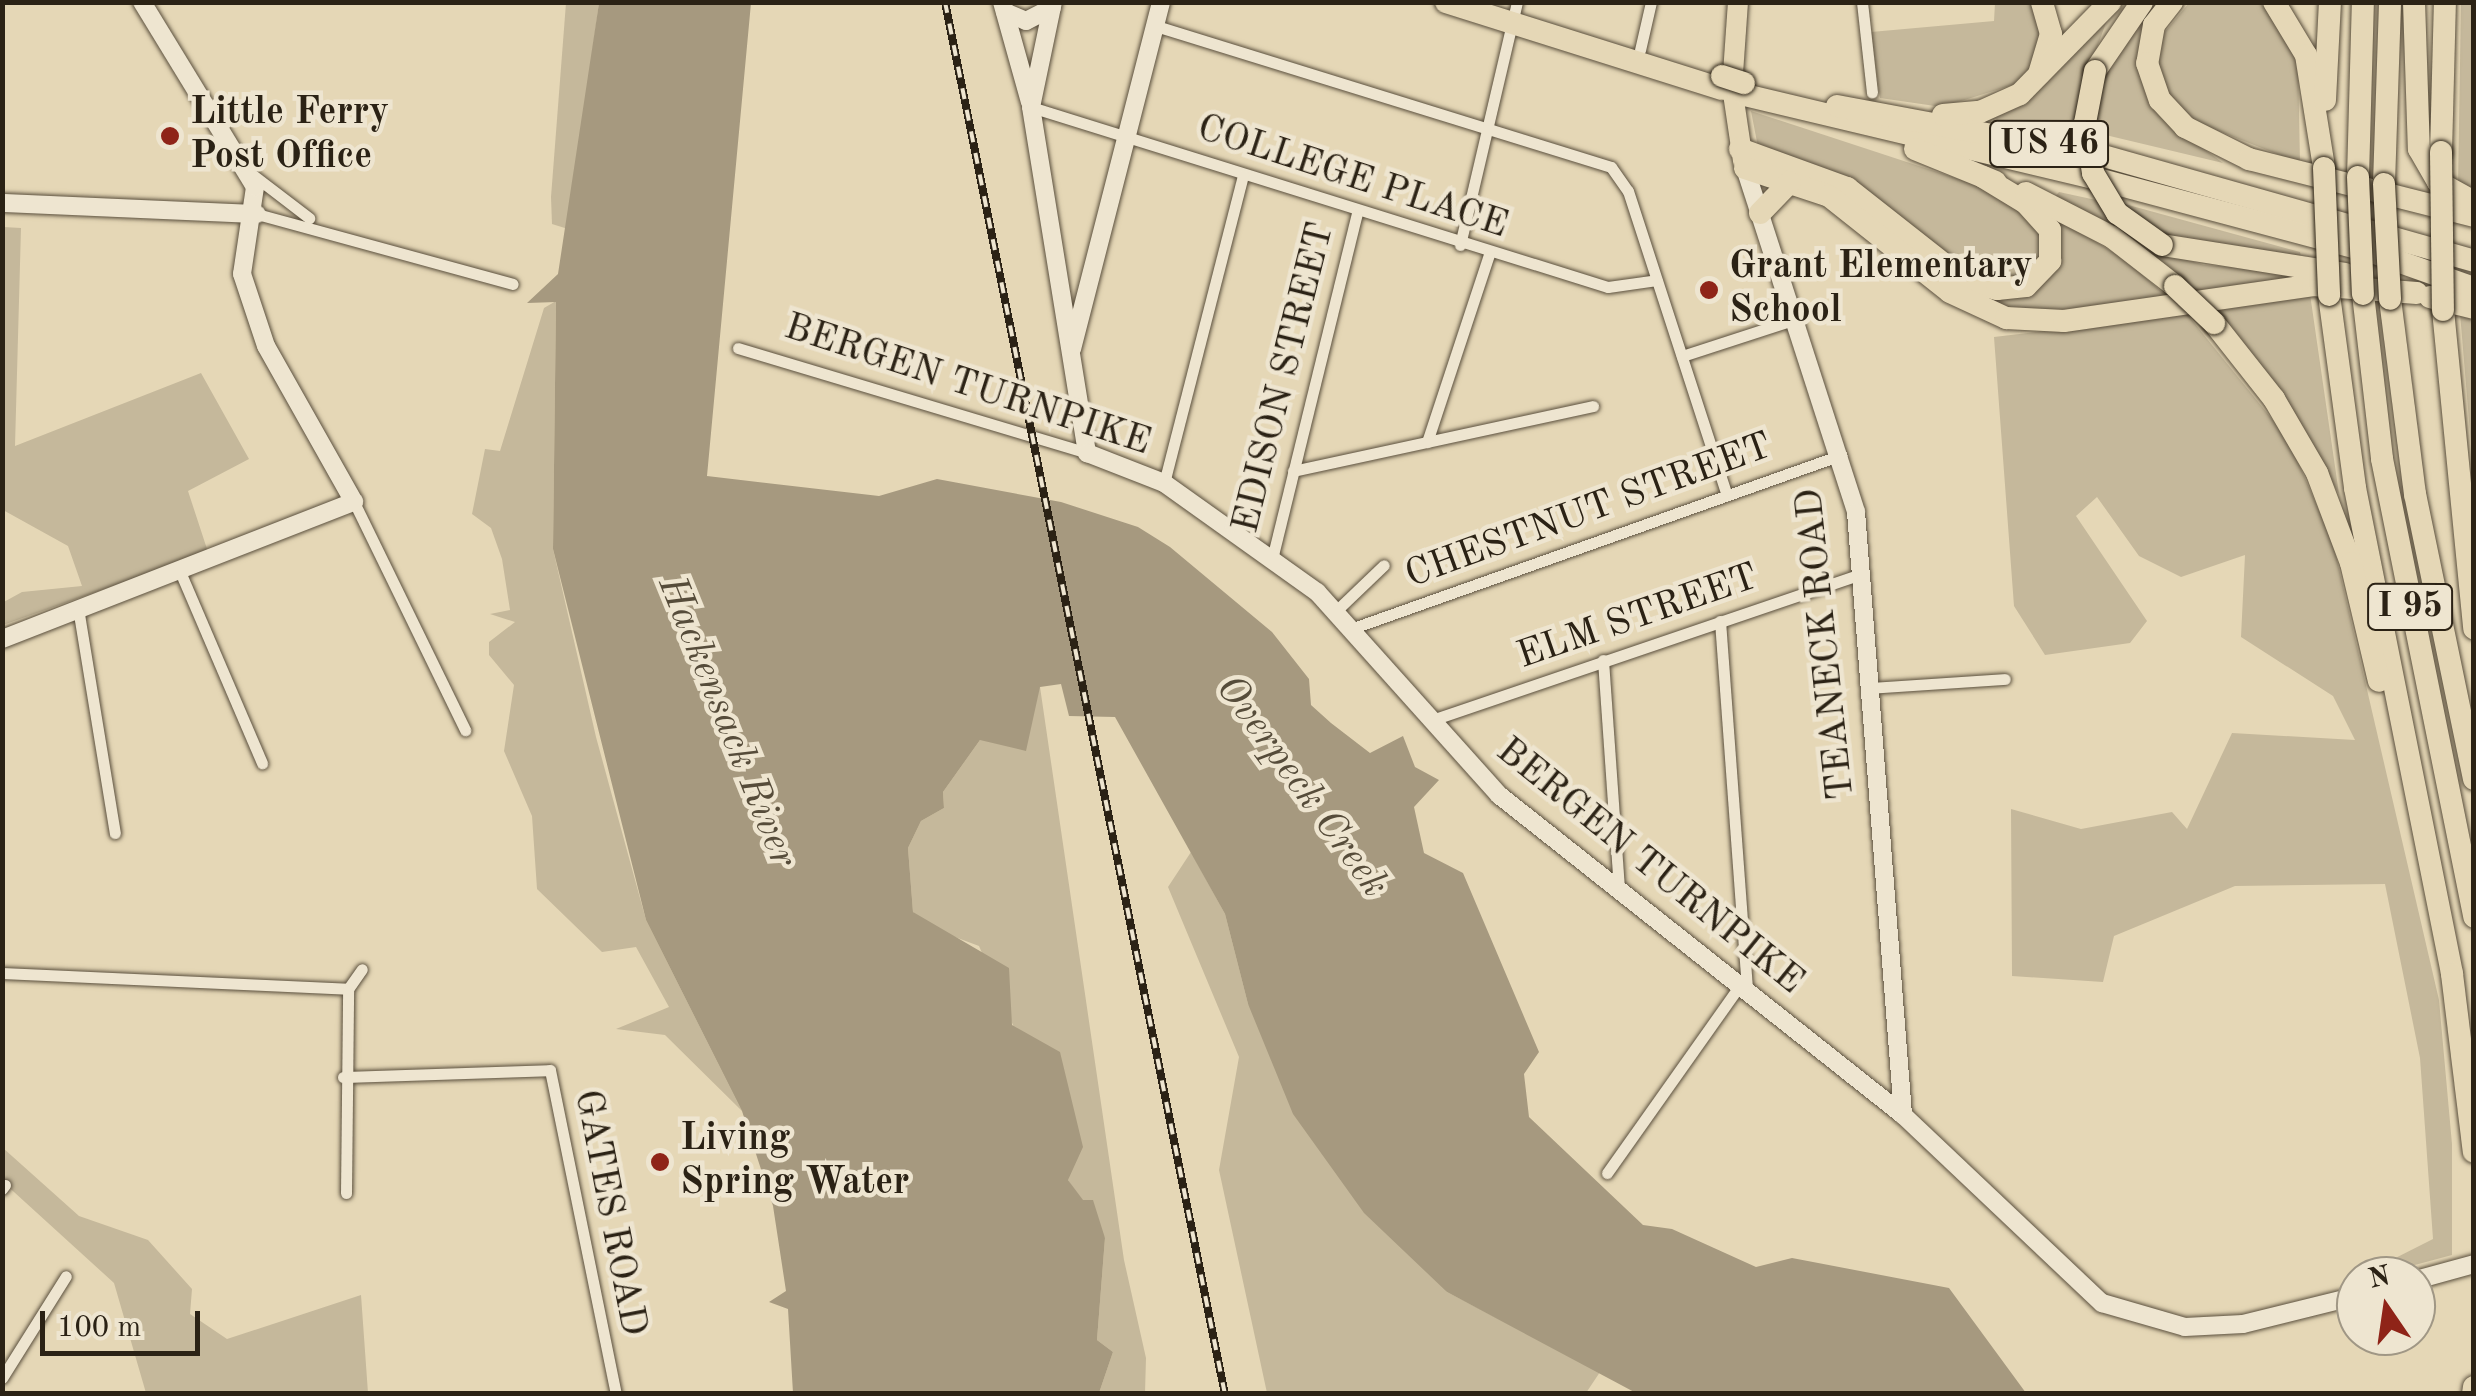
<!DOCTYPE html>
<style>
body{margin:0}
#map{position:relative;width:2476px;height:1396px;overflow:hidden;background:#e5d7b6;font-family:"Old Standard TT",serif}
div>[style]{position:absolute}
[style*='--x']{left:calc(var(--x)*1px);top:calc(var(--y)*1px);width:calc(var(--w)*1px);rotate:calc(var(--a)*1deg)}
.green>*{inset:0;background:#c5b89b}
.water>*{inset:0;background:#a6997f}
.roads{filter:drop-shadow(0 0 2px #5a4f3d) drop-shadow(0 0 2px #5a4f3d)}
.street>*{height:11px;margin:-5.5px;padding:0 5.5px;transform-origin:5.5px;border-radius:5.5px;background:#eee5d0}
.secondary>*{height:18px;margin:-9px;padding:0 9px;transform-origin:9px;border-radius:9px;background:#eee5d0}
.primary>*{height:20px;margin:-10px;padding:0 10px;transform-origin:10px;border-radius:10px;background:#e5d7b6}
.highway>*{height:22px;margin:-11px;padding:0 11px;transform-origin:11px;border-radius:11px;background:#e5d7b6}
.rail>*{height:8px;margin-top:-4px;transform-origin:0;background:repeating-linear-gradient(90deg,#eee5d0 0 11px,#2b2215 0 22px);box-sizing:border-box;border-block:2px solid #2b2215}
.bridges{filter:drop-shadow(0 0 2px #2b2215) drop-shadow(0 0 2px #2b2215)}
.highway-bridge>*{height:22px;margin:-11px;padding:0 11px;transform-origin:11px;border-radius:11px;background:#e5d7b6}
.dots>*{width:28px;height:28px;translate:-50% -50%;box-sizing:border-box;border:5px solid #eee5d0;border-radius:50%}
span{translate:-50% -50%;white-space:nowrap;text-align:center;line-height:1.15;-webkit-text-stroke:9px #eee5d0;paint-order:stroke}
.shield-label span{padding:2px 8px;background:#eee5d0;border:2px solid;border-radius:8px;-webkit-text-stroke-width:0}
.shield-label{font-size:35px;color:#2b2215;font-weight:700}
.poi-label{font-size:38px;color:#2b2215;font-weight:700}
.left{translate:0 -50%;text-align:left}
.street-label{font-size:38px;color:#2b2215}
.water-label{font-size:40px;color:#564c3a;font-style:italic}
.frame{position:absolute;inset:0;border:5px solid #2b2215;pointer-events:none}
.north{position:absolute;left:2336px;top:1256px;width:100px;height:100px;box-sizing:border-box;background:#eee5d0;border:2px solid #a09785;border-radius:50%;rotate:347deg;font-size:28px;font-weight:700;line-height:40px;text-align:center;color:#2b2215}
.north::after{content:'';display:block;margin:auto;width:35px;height:45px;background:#8f2418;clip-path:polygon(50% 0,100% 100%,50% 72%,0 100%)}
.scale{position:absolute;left:40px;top:1311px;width:160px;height:45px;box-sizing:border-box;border:5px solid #2b2215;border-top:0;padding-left:12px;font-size:30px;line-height:35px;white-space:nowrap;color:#2b2215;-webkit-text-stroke:8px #eee5d0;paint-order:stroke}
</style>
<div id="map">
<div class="green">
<div style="clip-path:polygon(2033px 2px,2044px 32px,2040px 61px,2019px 83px,1942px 107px,1880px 98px,1871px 32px,1994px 21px,1995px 3px)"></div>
<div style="clip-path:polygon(566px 3px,599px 3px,568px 229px,552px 224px,551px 197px)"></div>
<div style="clip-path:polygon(2157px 3px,2142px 34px,2140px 78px,2170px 124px,2223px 163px,2093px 132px,1980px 119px,2107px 20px,2079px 97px,2123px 33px)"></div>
<div style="clip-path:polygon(2189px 3px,2260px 3px,2279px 23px,2298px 62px,2300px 163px,2193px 121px,2172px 100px,2158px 73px,2159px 39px)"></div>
<div style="clip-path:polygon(2461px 3px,2473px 3px,2473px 190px,2458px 187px)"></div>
<div style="clip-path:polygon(1751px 111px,1986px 188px,2029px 212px,2046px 234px,2041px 259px,2029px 274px,2002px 283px,1974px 275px,1758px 147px)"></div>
<div style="clip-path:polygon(2059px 192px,2096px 200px,2151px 249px,2204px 265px,2303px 272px,2303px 279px,2195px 295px,2054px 198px)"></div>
<div style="clip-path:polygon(2121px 203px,2300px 252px,2302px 261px,2178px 242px)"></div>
<div style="clip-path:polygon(2057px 218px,2124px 259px,2170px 299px,2025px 315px,1976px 300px,2041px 286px)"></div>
<div style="clip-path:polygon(3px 227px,21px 228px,15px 446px,201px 373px,249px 459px,188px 491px,208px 552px,3px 625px,2px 603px,22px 592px,82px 586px,68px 546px,3px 510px)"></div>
<div style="clip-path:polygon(2310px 294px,2339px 494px,2296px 420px,2212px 309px)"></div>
<div style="clip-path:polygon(556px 301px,553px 549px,596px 737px,646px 920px,742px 1111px,665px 1035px,616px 1029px,669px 1007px,636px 947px,602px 952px,537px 889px,532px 816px,504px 751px,514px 685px,489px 655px,489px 642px,515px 622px,490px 614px,510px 610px,502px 559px,491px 528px,472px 514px,485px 449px,500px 451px,544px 308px)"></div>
<div style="clip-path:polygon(2460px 313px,2473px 316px,2473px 468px)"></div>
<div style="clip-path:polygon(2187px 314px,2288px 439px,2333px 543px,2439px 1000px,2452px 1144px,2452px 1255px,2344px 1284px,2433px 1239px,2420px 1058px,2385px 884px,2235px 886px,2114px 936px,2103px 982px,2012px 976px,2011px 809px,2081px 829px,2172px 812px,2187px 829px,2232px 733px,2355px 740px,2333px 696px,2241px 637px,2245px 555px,2181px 577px,2139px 556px,2097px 497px,2076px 516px,2147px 621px,2130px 643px,2045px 655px,2014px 606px,1994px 337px)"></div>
<div style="clip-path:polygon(1040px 687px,1124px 1260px,1146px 1358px,1145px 1393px,1099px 1393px,1113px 1352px,1097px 1340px,1105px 1238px,1068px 1180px,1071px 1160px,979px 946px,931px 928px,913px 912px,908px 848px,921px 821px,944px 808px,943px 792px,980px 740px)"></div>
<div style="clip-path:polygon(1191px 852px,1225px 914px,1248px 1004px,1447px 1292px,1600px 1372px,1586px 1393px,1267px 1393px,1219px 1170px,1239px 1057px,1168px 887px)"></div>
<div style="clip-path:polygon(3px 1148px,79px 1216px,148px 1240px,192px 1289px,190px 1314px,227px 1339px,361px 1295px,368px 1393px,146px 1393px,114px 1283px,3px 1182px)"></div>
</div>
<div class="water">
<div style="clip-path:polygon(599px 3px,751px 3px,707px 476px,879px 496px,937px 479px,1061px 502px,1138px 527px,1170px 547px,1272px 632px,1309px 679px,1311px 705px,1331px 723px,1370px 753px,1403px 736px,1415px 767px,1439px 780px,1414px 807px,1424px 853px,1463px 873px,1539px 1052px,1524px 1074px,1529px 1117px,1643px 1225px,1672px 1229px,1756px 1267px,1792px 1258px,1949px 1288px,2026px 1393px,1636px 1393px,1447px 1292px,1364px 1213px,1293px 1114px,1248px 1004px,1225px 914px,1115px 717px,1069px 716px,1061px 684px,1040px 687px,1026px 751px,980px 740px,943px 792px,944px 808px,921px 821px,908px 848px,913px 912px,1009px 968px,1012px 1025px,1060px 1052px,1083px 1147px,1068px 1180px,1083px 1200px,1093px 1200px,1105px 1238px,1097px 1340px,1113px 1352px,1099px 1393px,793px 1393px,788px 1309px,769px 1302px,786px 1291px,773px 1206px,742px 1111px,646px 920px,553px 549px,556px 302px,527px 303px,558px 274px)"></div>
</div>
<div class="roads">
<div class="street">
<div style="--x:1862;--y:2;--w:91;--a:83.7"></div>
<div style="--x:1156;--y:26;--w:476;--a:17.2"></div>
<div style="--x:1611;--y:167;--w:29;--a:55"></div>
<div style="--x:1628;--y:191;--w:320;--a:72"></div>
<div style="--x:1640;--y:50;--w:49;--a:-77.1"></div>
<div style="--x:1031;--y:107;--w:604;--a:17.33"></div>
<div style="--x:1608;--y:287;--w:49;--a:-8.1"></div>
<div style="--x:253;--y:175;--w:71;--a:37.5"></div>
<div style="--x:257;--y:214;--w:265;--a:15.3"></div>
<div style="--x:1460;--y:245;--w:250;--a:-76.8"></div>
<div style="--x:738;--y:348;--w:364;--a:16.7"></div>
<div style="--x:1682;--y:356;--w:120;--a:-18"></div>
<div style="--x:1427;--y:442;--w:198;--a:-71.7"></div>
<div style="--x:1293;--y:471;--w:307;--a:-12.2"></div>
<div style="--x:1164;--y:483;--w:318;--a:-75.6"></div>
<div style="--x:354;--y:502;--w:254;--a:64"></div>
<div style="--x:1272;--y:559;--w:357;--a:-76.2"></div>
<div style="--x:181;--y:574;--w:206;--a:66.8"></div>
<div style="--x:1336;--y:611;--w:66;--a:-43.8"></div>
<div style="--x:79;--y:614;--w:222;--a:80.7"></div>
<div style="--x:1720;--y:621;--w:369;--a:85.8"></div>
<div style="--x:1356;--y:627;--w:515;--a:-19.53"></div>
<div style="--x:1603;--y:660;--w:231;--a:86"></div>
<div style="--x:1869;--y:688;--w:136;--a:-3.8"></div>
<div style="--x:1435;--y:719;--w:450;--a:-18.8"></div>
<div style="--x:2;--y:973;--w:346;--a:2.6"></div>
<div style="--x:348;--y:989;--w:24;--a:-55"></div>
<div style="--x:343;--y:1077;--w:207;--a:-1.9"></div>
<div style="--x:550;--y:1070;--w:331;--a:78.5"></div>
<div style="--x:1607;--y:1173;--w:232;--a:-54.7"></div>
<div style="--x:2;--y:1189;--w:5;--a:-53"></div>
<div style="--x:346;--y:1193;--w:204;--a:-89.4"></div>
<div style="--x:2;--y:1378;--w:120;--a:-57.9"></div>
</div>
<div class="secondary">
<div style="--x:1002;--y:2;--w:104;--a:74.4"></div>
<div style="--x:1053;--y:2;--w:107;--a:101.8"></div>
<div style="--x:1031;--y:107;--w:351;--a:80.8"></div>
<div style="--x:1087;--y:453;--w:83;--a:21.3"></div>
<div style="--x:1164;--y:483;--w:188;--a:35.5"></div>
<div style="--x:1317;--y:592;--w:273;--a:48.1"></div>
<div style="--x:1499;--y:795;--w:515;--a:38.38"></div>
<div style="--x:1903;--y:1115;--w:274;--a:43.4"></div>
<div style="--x:2102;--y:1303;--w:86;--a:16.1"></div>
<div style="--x:2185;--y:1327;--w:58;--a:-3"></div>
<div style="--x:2243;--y:1324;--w:116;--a:-13.9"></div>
<div style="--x:1005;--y:12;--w:23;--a:23"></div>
<div style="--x:1026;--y:21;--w:29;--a:-27"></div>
<div style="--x:1745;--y:168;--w:361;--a:72.1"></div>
<div style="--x:1856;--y:512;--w:605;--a:85.54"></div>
<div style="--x:2;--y:203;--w:255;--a:2.5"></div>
<div style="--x:1072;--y:349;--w:358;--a:-75.6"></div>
<div style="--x:2;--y:639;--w:378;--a:-21.3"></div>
<div style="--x:354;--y:502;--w:179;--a:-119.4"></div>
<div style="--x:266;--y:346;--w:76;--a:-108.4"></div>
<div style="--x:242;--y:274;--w:88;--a:-81.5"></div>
<div style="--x:255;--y:187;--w:217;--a:-121.4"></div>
<div style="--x:2416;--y:1280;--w:60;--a:-15.4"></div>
</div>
<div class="primary">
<div style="--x:1738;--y:2;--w:85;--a:94"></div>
<div style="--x:1732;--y:87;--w:75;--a:81.5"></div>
</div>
<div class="highway">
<div style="--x:1446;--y:2;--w:289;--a:17.5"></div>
<div style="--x:2172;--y:2;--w:29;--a:128"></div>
<div style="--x:2154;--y:25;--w:39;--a:100"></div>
<div style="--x:2147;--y:63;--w:39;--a:71"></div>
<div style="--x:2160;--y:100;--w:37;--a:47"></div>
<div style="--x:2185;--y:127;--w:72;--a:26.6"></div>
<div style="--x:2249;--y:159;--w:232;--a:14.2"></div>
<div style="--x:2274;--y:2;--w:62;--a:58.9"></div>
<div style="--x:2306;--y:55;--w:114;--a:80.9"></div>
<div style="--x:2414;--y:2;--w:147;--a:88.1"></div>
<div style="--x:2419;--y:149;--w:38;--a:60"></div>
<div style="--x:2438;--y:182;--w:41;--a:29.1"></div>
<div style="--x:2095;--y:71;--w:83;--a:-55.7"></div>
<div style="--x:2039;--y:74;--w:42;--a:-73.3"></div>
<div style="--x:2051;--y:34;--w:33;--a:-106"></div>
<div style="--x:1745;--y:95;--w:355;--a:13.4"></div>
<div style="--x:2090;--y:177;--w:289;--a:14.9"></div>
<div style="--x:2369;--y:251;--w:111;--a:19.4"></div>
<div style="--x:2325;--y:100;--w:98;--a:-87.1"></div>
<div style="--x:1837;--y:106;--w:268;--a:10.6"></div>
<div style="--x:2100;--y:155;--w:389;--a:15.8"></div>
<div style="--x:1943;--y:115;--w:37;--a:-5"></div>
<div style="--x:1980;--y:112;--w:44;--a:-24.2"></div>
<div style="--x:2020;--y:94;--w:129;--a:-45.6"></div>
<div style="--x:1740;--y:149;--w:114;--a:20"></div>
<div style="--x:1847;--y:188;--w:150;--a:38.2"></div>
<div style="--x:1965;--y:281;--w:33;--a:14"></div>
<div style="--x:1997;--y:289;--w:29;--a:-6"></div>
<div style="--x:2026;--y:286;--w:35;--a:-46"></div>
<div style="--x:2050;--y:261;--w:31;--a:-90"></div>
<div style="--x:2050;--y:230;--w:36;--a:-132"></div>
<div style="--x:2026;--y:203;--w:50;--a:-148.8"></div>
<div style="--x:1915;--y:149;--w:87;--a:22.2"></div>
<div style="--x:2441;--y:152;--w:150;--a:-88.5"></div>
<div style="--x:1745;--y:168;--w:89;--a:18.4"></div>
<div style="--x:1829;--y:196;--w:154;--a:38.4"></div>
<div style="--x:1950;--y:292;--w:62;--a:24.9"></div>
<div style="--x:2006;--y:318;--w:58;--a:3"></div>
<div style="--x:2064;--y:321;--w:252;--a:-8.2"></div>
<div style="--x:2313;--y:285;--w:104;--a:4.4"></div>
<div style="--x:2358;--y:177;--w:175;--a:-88.4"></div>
<div style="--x:2384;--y:184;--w:182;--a:-88.1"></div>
<div style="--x:2026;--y:193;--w:97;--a:27.1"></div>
<div style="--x:2112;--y:237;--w:80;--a:37.9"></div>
<div style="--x:1760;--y:213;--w:43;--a:-45.9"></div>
<div style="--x:2162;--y:245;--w:185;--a:9"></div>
<div style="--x:2363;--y:294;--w:166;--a:83.4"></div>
<div style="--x:2382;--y:459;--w:467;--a:78.6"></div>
<div style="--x:2329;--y:295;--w:195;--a:82.3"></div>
<div style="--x:2355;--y:488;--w:496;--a:78.7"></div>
<div style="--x:2452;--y:974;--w:179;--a:83"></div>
<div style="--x:2430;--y:297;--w:45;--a:14"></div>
<div style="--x:2390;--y:299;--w:197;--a:82.7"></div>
<div style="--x:2415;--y:494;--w:291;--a:78.3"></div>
<div style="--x:2443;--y:310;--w:320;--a:84.4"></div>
<div style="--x:2214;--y:323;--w:97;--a:51.7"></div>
<div style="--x:2274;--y:399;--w:86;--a:59.8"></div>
<div style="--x:2317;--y:473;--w:96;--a:69.3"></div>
<div style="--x:2351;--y:563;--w:121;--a:76.7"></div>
<div style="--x:2473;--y:1394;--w:7;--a:-82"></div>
</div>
</div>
<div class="rail">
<div style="--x:945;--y:2;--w:1420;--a:78.63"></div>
</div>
<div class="bridges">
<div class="highway-bridge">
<div style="--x:2095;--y:71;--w:53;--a:100.9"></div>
<div style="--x:2085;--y:123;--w:51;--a:80.9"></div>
<div style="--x:2093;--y:173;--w:47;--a:59"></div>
<div style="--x:2117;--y:213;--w:55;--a:35.4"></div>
<div style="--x:1722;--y:76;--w:23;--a:18"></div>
<div style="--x:2441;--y:152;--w:158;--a:89.3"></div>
<div style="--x:2324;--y:168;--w:127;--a:87.7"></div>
<div style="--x:2358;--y:177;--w:117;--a:87.6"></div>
<div style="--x:2384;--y:184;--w:115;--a:87"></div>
<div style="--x:2175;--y:286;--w:54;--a:43.5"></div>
</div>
</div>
<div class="dots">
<div style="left:170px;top:136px;background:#8f2418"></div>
<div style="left:1709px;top:290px;background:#8f2418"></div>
<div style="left:660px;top:1162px;background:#8f2418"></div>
</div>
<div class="shield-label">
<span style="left:2049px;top:144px">US 46</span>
<span style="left:2410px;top:607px">I 95</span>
</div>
<div class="poi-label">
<span class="left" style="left:190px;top:136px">Little Ferry<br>Post Office</span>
<span class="left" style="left:1729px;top:290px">Grant Elementary<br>School</span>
<span class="left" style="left:680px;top:1162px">Living<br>Spring Water</span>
</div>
<div class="street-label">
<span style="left:1352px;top:178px;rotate:18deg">COLLEGE PLACE</span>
<span style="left:1285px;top:378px;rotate:-76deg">EDISON STREET</span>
<span style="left:967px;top:386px;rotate:18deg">BERGEN TURNPIKE</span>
<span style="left:1589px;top:512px;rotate:-20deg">CHESTNUT STREET</span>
<span style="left:1638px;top:618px;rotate:-19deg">ELM STREET</span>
<span style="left:1827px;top:644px;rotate:-96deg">TEANECK ROAD</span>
<span style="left:1649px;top:867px;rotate:39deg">BERGEN TURNPIKE</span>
<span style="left:609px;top:1213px;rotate:79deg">GATES ROAD</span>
</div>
<div class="water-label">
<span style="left:726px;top:722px;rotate:68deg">Hackensack River</span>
<span style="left:1301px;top:787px;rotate:54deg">Overpeck Creek</span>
</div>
<div class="frame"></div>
<div class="north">N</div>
<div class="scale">100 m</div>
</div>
